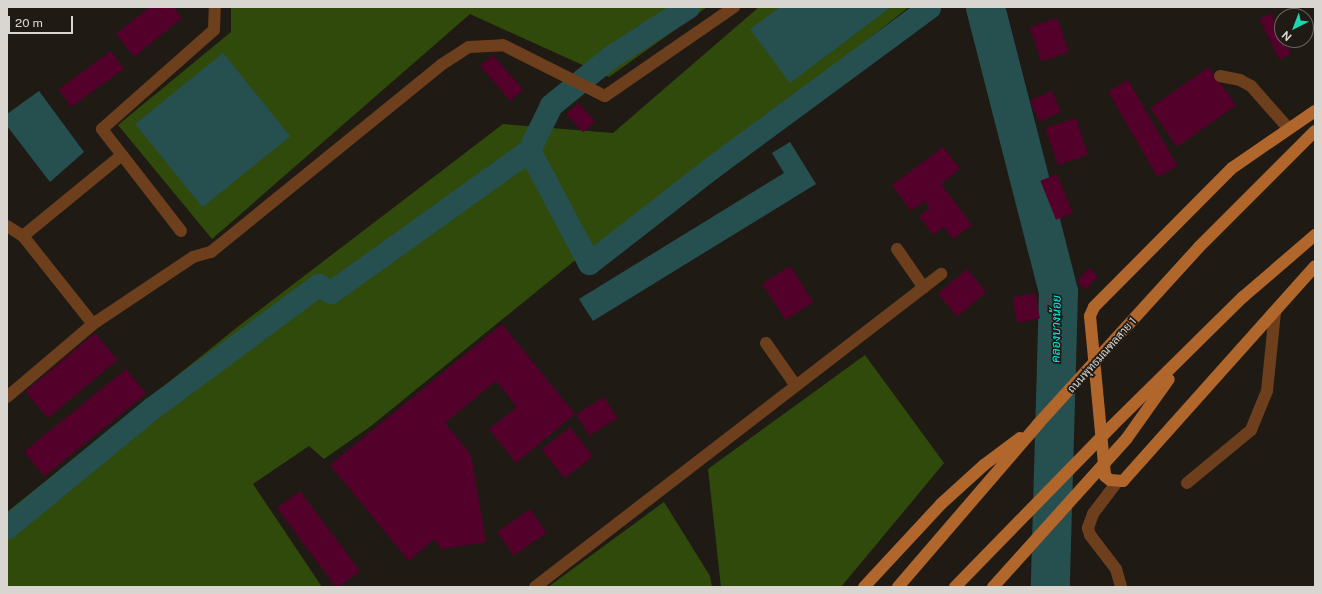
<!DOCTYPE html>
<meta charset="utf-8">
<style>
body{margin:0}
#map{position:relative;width:1322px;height:594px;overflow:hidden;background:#1f1b14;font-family:"Public Sans",Sarabun,sans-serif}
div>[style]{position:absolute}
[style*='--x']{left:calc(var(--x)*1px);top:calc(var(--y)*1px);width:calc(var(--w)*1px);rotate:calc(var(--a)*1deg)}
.forest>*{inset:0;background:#2f4a0b}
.water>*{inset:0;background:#265050;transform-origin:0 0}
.canal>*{height:23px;margin:-11.5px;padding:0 11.5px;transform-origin:11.5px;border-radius:11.5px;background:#265050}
.river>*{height:39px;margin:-19.5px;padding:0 19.5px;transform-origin:19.5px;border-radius:19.5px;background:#265050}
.building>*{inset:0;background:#53012a;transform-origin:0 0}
.minor>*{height:12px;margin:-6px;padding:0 6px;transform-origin:6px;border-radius:6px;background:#6d3f1d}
.major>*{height:12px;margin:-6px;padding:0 6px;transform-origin:6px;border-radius:6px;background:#b1662c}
span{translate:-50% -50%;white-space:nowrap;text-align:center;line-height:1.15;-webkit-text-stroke:3.5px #1f1b14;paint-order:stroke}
.street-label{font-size:11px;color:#d9d6d1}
.water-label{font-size:12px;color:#05eff1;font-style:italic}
.frame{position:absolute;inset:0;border:8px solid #d9d6d1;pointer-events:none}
.north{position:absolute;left:1274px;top:8px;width:40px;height:40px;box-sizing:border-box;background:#1f1b14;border:1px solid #696660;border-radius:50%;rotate:222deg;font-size:11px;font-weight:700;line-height:16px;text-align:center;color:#d9d6d1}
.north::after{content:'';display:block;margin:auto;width:14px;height:18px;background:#1fd5b0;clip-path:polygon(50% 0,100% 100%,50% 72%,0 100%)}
.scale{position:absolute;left:8px;top:16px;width:65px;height:18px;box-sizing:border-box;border:2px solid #d9d6d1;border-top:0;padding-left:5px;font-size:12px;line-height:14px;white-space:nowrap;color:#d9d6d1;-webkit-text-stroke:3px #1f1b14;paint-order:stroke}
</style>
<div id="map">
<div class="forest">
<div style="clip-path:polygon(231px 7px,707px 7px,609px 77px,470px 14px,212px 239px,118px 125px,231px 32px)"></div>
<div style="clip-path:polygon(759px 7px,909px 7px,730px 147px,584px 253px,371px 426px,324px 459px,309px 446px,253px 484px,322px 587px,7px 587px,7px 512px,240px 325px,503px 124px,613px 133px)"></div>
<div style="clip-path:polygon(865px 355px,944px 463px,841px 587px,721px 587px,708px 469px)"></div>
<div style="clip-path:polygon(664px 502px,710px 576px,712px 587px,548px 587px)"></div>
</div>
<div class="water">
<div style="clip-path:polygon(780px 7px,891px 7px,790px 83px,750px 29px)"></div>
<div style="left:223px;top:53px;width:107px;height:113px;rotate:51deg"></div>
<div style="clip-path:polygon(39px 91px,84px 152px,50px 182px,7px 126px,7px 114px)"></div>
<div style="clip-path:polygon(790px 142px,816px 184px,593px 321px,579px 299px,784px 173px,772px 153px)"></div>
</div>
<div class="canal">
<div style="--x:529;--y:150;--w:50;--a:-63.9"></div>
<div style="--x:551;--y:105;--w:76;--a:-39.1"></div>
<div style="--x:610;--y:57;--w:93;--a:-32.7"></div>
<div style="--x:7;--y:527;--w:188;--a:-39.4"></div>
<div style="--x:152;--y:408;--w:207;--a:-36.5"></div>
<div style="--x:318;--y:285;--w:15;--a:28"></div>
<div style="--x:331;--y:292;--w:244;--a:-35.6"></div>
<div style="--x:529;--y:150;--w:128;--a:62"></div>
<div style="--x:589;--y:263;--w:155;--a:-37.9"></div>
<div style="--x:711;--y:168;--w:271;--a:-36.4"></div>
</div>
<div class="river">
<div style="--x:985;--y:7;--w:294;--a:75.6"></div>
<div style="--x:1058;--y:292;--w:295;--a:91.6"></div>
</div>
<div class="building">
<div style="clip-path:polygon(150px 7px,173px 7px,182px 18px,134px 57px,116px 34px)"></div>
<div style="left:1271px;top:13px;width:46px;height:13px;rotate:64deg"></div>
<div style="left:1057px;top:18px;width:36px;height:29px;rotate:71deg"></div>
<div style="left:111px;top:51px;width:22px;height:65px;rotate:54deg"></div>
<div style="left:493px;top:55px;width:46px;height:17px;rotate:49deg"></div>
<div style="left:1209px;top:67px;width:47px;height:72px;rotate:55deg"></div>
<div style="left:1128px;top:80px;width:99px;height:23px;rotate:60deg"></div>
<div style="left:1052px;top:91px;width:23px;height:24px;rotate:67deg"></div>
<div style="left:578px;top:103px;width:25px;height:16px;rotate:47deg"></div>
<div style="left:1076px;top:118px;width:39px;height:32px;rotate:72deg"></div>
<div style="clip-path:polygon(943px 147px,960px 169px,941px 184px,972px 225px,953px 239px,944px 227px,933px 235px,919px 216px,930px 208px,925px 201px,911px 211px,892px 185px)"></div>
<div style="left:1057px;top:174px;width:42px;height:18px;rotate:68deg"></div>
<div style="left:790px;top:266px;width:43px;height:33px;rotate:57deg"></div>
<div style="left:1089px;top:268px;width:12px;height:18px;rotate:42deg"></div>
<div style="left:967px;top:269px;width:30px;height:38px;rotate:50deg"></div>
<div style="left:1035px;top:293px;width:26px;height:23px;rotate:79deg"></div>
<div style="clip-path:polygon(502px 324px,575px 414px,516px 463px,489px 429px,517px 407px,496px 381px,445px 423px,471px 455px,486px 542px,442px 549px,434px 539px,409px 561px,330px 465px)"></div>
<div style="left:95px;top:333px;width:35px;height:91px;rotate:50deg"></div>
<div style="left:126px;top:369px;width:32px;height:131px;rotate:51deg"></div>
<div style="left:604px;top:397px;width:25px;height:33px;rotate:58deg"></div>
<div style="left:570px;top:427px;width:37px;height:36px;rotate:52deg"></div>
<div style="clip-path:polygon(300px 491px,360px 571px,339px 587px,336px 587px,277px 508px)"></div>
<div style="left:530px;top:509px;width:29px;height:40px;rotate:55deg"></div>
</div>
<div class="minor">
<div style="--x:1220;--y:76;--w:20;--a:11"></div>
<div style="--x:1240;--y:80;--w:13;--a:29"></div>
<div style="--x:1251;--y:86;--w:56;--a:48.6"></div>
<div style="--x:7;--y:226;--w:19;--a:32"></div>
<div style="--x:23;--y:236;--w:112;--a:51.5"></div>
<div style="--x:181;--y:231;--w:129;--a:-127.8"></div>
<div style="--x:102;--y:129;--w:149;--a:-41.5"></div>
<div style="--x:214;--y:30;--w:23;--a:-88"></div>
<div style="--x:23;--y:236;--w:128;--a:-39.3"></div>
<div style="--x:897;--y:249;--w:47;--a:55.3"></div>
<div style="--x:766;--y:343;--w:52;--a:55.1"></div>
<div style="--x:7;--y:397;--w:113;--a:-40.3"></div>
<div style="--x:93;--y:324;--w:120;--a:-33.8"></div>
<div style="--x:193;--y:257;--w:19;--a:-16"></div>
<div style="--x:211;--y:252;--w:296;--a:-39.1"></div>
<div style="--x:441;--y:65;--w:33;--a:-33"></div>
<div style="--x:469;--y:47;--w:34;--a:-3"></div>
<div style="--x:503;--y:45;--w:114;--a:26.6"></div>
<div style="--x:605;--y:96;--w:157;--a:-34.6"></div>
<div style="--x:1117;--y:482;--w:40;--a:127"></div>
<div style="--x:1093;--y:514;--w:15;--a:110"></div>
<div style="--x:1088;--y:528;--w:7;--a:74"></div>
<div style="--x:1090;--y:535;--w:43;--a:52.6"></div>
<div style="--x:1116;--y:569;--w:19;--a:74"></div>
<div style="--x:1187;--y:483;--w:83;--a:-39.6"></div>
<div style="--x:1251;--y:430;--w:42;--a:-67.7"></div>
<div style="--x:1267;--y:391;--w:79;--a:-84.2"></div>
<div style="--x:535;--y:587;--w:513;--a:-37.63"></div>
</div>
<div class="major">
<div style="--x:1315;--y:111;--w:101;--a:145.5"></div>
<div style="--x:1232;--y:168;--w:196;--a:134.8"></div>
<div style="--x:1094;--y:307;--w:10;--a:114"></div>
<div style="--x:1090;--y:316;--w:161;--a:84.6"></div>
<div style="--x:1105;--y:476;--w:6;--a:39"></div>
<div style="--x:1110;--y:480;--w:13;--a:4"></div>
<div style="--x:1123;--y:481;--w:288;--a:-48.2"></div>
<div style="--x:864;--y:587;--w:113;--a:-47.1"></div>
<div style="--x:941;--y:504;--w:58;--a:-42.2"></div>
<div style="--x:984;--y:465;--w:45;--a:-36.9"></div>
<div style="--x:898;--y:587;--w:215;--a:-49.3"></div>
<div style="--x:1038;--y:424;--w:239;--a:-47.7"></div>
<div style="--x:1199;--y:247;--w:164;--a:-45"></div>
<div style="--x:955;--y:587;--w:225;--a:-45.7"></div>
<div style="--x:1112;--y:426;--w:184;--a:-44.6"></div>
<div style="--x:1243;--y:297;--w:95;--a:-40.7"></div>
<div style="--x:993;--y:587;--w:200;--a:-48"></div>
<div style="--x:1127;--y:438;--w:72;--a:-54.6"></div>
</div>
<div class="street-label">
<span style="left:1102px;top:355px;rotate:-48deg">ถนนพุทธมณฑลสาย 1</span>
</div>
<div class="water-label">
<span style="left:1057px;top:329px;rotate:-89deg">คลองบางน้อย</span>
</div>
<div class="frame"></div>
<div class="north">N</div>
<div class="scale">20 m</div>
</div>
